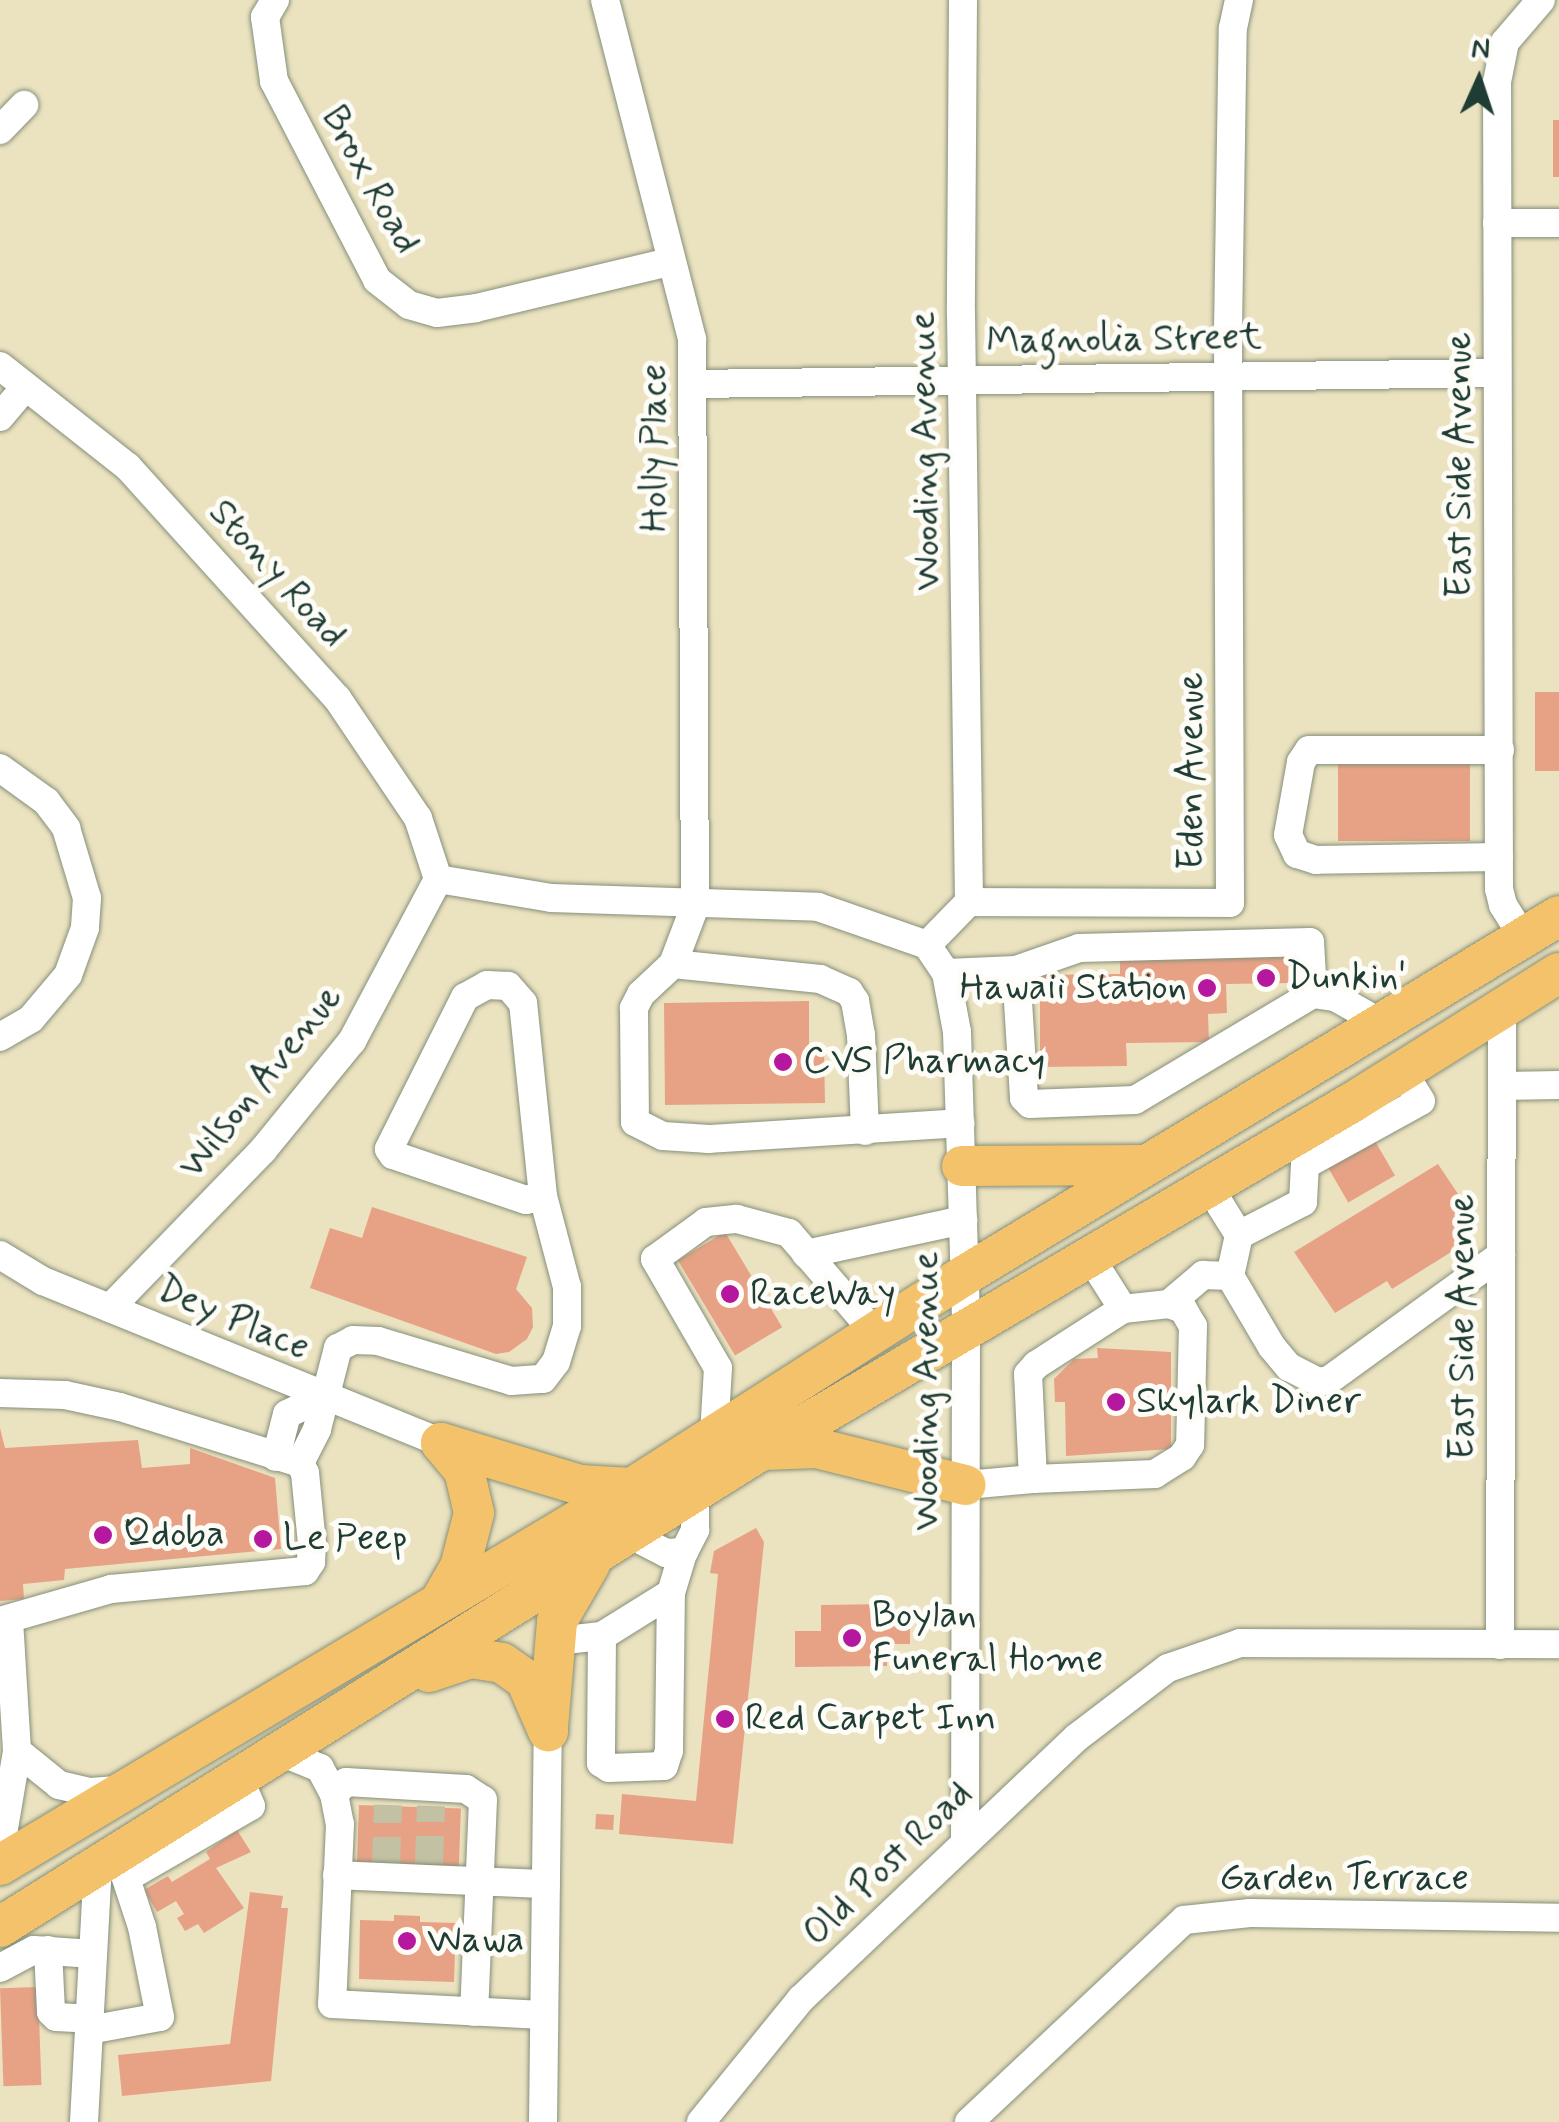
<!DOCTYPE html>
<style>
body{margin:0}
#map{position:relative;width:1559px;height:2122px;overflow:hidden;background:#ebe2c0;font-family:Mynerve,sans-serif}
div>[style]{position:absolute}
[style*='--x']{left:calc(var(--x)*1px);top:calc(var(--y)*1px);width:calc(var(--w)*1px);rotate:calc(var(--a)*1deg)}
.building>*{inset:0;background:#e7a286;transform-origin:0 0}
.minor-tunnel>*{height:28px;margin-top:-14px;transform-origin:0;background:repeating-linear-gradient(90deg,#c2c1a4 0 28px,transparent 0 42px)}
.roads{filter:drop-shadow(0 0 2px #85907a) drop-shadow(0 0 2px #85907a)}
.minor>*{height:28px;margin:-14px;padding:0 14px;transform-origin:14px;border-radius:14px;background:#fff}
.highway>*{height:40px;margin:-20px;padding:0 20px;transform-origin:20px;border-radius:20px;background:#f3c26a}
.dots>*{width:28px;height:28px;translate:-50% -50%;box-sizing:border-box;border:5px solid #fdfcf7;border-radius:50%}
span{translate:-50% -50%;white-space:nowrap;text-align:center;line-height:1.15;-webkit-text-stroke:10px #fdfcf7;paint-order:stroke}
.street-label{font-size:38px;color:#1f3d34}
.poi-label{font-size:38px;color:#1f3d34}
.left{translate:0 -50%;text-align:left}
.right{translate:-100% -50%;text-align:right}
.north{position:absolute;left:1429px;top:30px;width:100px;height:100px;-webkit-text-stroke:8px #fdfcf7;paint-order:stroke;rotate:3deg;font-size:28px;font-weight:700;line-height:40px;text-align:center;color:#1f3d34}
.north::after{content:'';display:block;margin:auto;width:35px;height:45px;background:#1f3d34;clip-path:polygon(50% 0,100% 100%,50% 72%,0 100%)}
</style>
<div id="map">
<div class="building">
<div style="left:1553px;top:120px;width:6px;height:57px"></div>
<div style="left:1559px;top:692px;width:79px;height:24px;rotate:90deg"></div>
<div style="left:1470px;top:763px;width:78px;height:132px;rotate:90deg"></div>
<div style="clip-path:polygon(1292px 957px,1292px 983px,1226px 984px,1227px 1013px,1208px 1014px,1209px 1042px,1126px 1043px,1127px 1066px,1040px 1067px,1040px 975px,1120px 974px,1120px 959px)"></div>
<div style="clip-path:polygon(809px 1001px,809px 1049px,824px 1049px,825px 1103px,665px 1105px,664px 1003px)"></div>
<div style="left:1371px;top:1134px;width:48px;height:54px;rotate:60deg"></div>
<div style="clip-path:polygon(1438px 1164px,1458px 1194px,1464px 1244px,1392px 1289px,1387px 1281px,1335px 1313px,1294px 1252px)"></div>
<div style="clip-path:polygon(372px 1207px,527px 1257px,516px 1289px,532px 1308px,533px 1327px,527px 1339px,509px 1352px,496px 1354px,310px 1288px,330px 1228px,362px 1238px)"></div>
<div style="left:725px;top:1232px;width:111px;height:55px;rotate:59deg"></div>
<div style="clip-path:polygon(1097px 1348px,1171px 1352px,1171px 1449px,1066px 1456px,1065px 1402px,1055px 1402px,1054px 1379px,1074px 1359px,1098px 1358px)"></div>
<div style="clip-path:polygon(0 1428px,5px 1448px,138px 1440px,142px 1468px,190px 1464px,190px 1448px,275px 1478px,281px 1549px,65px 1569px,64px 1580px,23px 1584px,24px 1599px,0 1601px)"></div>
<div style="clip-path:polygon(756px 1528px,764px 1542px,733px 1844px,619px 1834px,622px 1794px,696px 1801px,718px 1574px,710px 1573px,714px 1551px)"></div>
<div style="clip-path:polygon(888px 1604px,888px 1624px,910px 1624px,910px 1644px,887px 1644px,887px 1666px,795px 1667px,795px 1631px,821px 1631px,821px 1605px)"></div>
<div style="left:359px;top:1805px;width:102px;height:59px;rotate:2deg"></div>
<div style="left:596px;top:1814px;width:18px;height:15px;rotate:3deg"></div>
<div style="clip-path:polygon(237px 1830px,251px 1852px,216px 1868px,244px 1908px,204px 1933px,198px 1924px,185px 1931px,177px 1918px,184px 1914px,176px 1901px,157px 1912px,144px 1890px,168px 1876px,172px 1882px,210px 1859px,206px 1852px)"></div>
<div style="clip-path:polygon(250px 1892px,283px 1896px,281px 1908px,288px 1908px,271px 2081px,122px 2096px,118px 2055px,230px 2044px)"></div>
<div style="clip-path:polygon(394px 1915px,420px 1916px,420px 1922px,456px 1923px,454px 1982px,359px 1979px,360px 1920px,394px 1921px)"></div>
<div style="left:38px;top:1987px;width:98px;height:38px;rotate:88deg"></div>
</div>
<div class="minor-tunnel">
<div style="--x:429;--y:1864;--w:58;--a:-88"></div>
<div style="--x:386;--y:1865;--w:60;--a:-88.1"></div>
</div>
<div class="roads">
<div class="minor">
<div style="--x:275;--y:0;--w:20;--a:120"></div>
<div style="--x:265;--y:17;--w:65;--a:82"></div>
<div style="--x:274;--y:81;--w:224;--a:62.6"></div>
<div style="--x:377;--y:280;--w:41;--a:38"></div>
<div style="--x:409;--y:305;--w:29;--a:16"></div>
<div style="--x:437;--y:313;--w:39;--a:-7"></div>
<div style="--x:476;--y:308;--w:198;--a:-13.4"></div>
<div style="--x:605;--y:0;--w:350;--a:75.6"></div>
<div style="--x:692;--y:339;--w:567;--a:89.7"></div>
<div style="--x:695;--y:906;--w:62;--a:110.8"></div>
<div style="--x:673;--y:964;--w:44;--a:136.8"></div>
<div style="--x:641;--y:994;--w:16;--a:117"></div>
<div style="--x:634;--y:1008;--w:114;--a:89.5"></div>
<div style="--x:635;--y:1122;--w:31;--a:27"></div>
<div style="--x:663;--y:1136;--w:46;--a:3.7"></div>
<div style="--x:709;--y:1139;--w:252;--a:-3.6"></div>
<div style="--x:963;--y:0;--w:313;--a:90.4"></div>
<div style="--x:961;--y:313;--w:589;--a:89.22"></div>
<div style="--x:0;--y:130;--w:35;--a:-46"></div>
<div style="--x:1497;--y:223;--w:62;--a:0"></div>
<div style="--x:0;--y:366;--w:163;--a:38.3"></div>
<div style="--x:128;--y:467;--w:312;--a:47.9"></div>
<div style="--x:337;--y:698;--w:145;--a:56"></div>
<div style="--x:418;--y:818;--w:64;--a:71.8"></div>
<div style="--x:692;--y:384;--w:805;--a:-0.78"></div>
<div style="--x:0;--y:417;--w:38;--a:-50"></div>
<div style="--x:0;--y:768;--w:57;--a:35.7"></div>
<div style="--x:46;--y:801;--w:34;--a:53"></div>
<div style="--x:66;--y:828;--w:73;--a:73.3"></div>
<div style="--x:87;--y:898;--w:30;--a:94"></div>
<div style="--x:85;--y:928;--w:50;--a:109.9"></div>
<div style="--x:68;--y:975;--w:57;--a:130.1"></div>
<div style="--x:31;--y:1019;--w:36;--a:150"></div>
<div style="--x:1499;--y:857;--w:183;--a:179.1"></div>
<div style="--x:1316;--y:860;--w:20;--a:-162"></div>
<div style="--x:1297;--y:854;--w:21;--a:-115"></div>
<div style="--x:1288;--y:835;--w:74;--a:-79.9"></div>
<div style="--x:1301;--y:762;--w:14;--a:-56"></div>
<div style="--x:1309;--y:750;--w:191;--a:0"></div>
<div style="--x:438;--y:879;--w:115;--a:9.5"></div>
<div style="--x:551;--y:898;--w:267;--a:1.9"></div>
<div style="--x:818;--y:907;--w:115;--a:19.2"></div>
<div style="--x:927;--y:945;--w:60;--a:-45.7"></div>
<div style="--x:969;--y:902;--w:261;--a:0.2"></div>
<div style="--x:1230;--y:903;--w:573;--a:-90.2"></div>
<div style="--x:1228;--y:330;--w:302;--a:-89.1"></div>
<div style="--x:1233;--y:28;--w:29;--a:-78"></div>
<div style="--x:1523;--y:937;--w:38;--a:-122"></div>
<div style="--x:1503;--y:905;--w:16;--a:-104"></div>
<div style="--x:1499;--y:889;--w:807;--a:-90.14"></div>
<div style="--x:1497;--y:82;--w:41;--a:-78.7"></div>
<div style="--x:1505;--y:42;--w:55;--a:-49.4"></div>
<div style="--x:927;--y:945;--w:34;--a:56"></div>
<div style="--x:946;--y:973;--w:60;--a:79.4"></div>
<div style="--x:957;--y:1032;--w:294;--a:88.2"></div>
<div style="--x:966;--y:1326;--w:517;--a:90.11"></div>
<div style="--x:673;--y:964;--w:148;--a:5.8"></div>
<div style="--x:820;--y:979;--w:32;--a:24"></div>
<div style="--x:849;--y:992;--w:11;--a:56"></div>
<div style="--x:855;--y:1001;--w:35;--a:80"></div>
<div style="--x:861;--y:1035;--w:96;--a:87.6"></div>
<div style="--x:1016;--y:970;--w:67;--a:-19.2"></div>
<div style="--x:1079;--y:948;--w:231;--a:-1.5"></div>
<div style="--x:1310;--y:942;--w:52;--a:86.7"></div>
<div style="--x:946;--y:973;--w:70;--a:-2.5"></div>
<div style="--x:1016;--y:970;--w:128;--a:86.4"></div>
<div style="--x:1024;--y:1098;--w:8;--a:45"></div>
<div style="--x:1030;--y:1104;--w:105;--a:-2.2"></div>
<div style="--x:1135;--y:1100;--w:207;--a:-30.8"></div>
<div style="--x:1313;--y:994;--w:22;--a:8"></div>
<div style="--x:1335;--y:997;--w:53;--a:29.5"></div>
<div style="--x:1502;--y:1086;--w:57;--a:-1"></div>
<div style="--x:1209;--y:1187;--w:57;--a:58"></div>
<div style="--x:806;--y:1254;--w:161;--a:-12.2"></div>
<div style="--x:0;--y:1255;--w:50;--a:31.2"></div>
<div style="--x:43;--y:1281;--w:430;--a:22.1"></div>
<div style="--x:1090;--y:1257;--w:62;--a:57.6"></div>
<div style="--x:1230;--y:1276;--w:42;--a:-77.6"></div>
<div style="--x:1239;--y:1235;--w:72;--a:-27.3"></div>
<div style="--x:1303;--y:1202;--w:37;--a:-87"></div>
<div style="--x:1305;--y:1165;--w:132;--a:-28.9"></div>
<div style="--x:1421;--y:1101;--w:36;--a:-122"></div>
<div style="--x:1169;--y:1304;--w:45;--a:-40.5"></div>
<div style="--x:1203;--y:1275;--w:27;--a:2"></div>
<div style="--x:1230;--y:1276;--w:82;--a:59.4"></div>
<div style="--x:1272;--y:1347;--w:26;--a:50"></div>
<div style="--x:1289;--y:1367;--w:33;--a:27"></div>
<div style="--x:1318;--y:1382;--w:11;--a:-10"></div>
<div style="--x:1329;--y:1380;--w:213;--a:-36"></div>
<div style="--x:110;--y:1308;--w:220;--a:-45.9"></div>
<div style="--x:263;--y:1150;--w:141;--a:-50.8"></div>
<div style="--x:352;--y:1041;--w:183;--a:-62"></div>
<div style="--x:0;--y:1393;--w:65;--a:1.8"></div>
<div style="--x:65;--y:1395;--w:56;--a:12.3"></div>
<div style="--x:120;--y:1407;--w:189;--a:17.3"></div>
<div style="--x:714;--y:1435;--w:67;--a:-86.6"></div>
<div style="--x:718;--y:1368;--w:126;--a:-120"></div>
<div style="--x:655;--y:1259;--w:63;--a:-36"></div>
<div style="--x:706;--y:1222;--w:31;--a:-6"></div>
<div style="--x:737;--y:1219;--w:54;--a:15.1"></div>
<div style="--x:789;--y:1233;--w:132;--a:49.3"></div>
<div style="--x:276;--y:1457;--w:44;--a:-75.7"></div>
<div style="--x:287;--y:1414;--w:38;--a:-25"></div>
<div style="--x:966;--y:1485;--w:67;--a:-5.1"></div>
<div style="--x:1033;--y:1479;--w:105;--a:-92.7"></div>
<div style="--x:1028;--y:1374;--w:12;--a:-48"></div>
<div style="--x:1036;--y:1365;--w:103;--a:-32.8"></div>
<div style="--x:1123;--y:1309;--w:46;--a:-6.2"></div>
<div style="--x:1169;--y:1304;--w:15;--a:20"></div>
<div style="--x:1183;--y:1309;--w:20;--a:60"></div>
<div style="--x:1193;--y:1326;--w:119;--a:91.4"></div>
<div style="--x:1190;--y:1445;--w:14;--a:124"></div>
<div style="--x:1182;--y:1457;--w:32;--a:148"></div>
<div style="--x:1155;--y:1474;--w:122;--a:177.7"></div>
<div style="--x:629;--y:1534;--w:42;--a:27.2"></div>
<div style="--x:666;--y:1553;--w:18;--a:-3"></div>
<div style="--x:684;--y:1552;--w:25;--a:-63"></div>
<div style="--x:695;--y:1530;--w:38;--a:-90"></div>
<div style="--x:0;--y:1621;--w:116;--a:-16.1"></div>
<div style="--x:111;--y:1589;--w:195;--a:-5.3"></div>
<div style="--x:305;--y:1571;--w:11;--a:-56"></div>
<div style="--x:311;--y:1562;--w:18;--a:-87"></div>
<div style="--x:312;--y:1544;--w:71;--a:-95.6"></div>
<div style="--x:305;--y:1473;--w:11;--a:-117"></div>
<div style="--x:300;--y:1463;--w:38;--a:-63"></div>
<div style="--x:317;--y:1429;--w:84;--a:-75.5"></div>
<div style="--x:338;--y:1348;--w:17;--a:-28"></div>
<div style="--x:353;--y:1340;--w:25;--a:2"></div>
<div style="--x:378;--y:1341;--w:139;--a:16.7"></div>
<div style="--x:511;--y:1381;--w:32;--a:-4"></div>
<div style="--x:543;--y:1379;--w:21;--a:-53"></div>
<div style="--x:556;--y:1362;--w:38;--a:-73"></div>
<div style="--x:567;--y:1326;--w:39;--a:-90"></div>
<div style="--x:567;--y:1287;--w:94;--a:-104.8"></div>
<div style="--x:543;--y:1196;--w:194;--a:-95.9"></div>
<div style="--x:523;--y:1003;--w:23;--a:-131"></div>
<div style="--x:508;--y:986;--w:21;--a:-177"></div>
<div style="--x:487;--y:985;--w:25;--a:151"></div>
<div style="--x:465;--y:997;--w:170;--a:116.6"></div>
<div style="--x:389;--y:1149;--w:7;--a:56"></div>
<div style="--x:393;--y:1155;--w:140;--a:18.7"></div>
<div style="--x:526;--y:1200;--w:17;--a:-13"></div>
<div style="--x:602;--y:1636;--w:127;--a:90.5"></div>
<div style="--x:601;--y:1763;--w:9;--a:32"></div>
<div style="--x:609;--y:1768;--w:55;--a:-2.1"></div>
<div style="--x:664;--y:1766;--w:16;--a:-72"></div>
<div style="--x:669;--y:1751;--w:158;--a:-89.3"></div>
<div style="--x:556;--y:1641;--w:46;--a:-6.2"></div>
<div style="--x:602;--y:1636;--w:81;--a:-31.9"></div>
<div style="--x:671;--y:1593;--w:42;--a:-73.3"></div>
<div style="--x:1500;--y:1645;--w:636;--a:-89.82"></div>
<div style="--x:17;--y:1751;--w:54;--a:39"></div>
<div style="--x:59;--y:1785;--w:32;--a:13"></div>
<div style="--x:90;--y:1792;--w:32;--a:-4"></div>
<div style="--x:281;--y:1752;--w:42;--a:22.3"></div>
<div style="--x:320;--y:1768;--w:30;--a:62"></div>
<div style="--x:334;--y:1794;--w:31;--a:79"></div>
<div style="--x:340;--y:1824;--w:180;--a:92.5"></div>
<div style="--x:332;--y:2004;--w:211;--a:3"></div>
<div style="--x:334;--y:1794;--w:17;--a:-45"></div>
<div style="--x:346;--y:1782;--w:120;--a:3.3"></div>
<div style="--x:466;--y:1789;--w:20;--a:33"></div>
<div style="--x:483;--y:1800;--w:212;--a:92.4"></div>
<div style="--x:0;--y:1852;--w:102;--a:-80.4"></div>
<div style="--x:17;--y:1751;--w:131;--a:-93.5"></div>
<div style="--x:337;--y:1875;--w:209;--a:2.5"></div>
<div style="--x:126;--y:1878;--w:144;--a:-29.9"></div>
<div style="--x:251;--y:1806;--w:30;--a:-113"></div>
<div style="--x:48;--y:1950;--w:62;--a:87.2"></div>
<div style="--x:51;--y:2012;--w:7;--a:45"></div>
<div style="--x:56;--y:2017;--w:34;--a:3"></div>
<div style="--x:0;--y:1968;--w:38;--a:-28"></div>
<div style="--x:34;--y:1950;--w:59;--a:3.9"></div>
<div style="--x:89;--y:2030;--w:72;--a:-10.4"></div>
<div style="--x:160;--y:2017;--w:92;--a:-101.3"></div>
<div style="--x:142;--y:1927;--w:77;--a:-108.2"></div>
<div style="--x:84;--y:2122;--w:255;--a:-86.9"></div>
<div style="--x:543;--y:2122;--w:391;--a:-89.3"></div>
<div style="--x:701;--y:2122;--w:159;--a:-50.9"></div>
<div style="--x:801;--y:1999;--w:379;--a:-43.5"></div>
<div style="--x:1076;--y:1738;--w:116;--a:-37.3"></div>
<div style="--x:1168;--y:1668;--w:76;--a:-19.1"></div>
<div style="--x:1240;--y:1643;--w:319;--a:0.2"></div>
<div style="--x:969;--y:2122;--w:295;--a:-43.2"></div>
<div style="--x:1184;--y:1920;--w:66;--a:-6.1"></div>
<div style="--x:1250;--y:1913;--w:309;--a:0.9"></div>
</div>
<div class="highway">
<div style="--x:962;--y:1166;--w:183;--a:-0.3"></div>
<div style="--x:441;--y:1443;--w:145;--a:16.8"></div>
<div style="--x:580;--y:1485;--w:52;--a:3.3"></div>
<div style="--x:441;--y:1443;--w:35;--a:50"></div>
<div style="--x:464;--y:1470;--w:44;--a:76.9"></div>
<div style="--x:474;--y:1513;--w:56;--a:104.5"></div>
<div style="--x:460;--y:1567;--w:38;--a:120"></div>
<div style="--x:764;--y:1450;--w:52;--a:-2.2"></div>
<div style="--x:816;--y:1448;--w:154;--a:13.9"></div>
<div style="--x:429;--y:1672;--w:44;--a:-18.4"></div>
<div style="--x:471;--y:1658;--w:31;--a:9"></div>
<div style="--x:502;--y:1663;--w:29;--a:35"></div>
<div style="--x:526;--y:1680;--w:56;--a:66.7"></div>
<div style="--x:548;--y:1727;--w:106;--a:-85.1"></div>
<div style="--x:557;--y:1621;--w:66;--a:-59.9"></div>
<div style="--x:0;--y:1865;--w:736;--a:-30.82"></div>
<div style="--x:632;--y:1488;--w:395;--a:-32.6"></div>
<div style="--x:965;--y:1275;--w:694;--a:-31.15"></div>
<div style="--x:0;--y:1927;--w:897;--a:-32.06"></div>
<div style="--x:760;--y:1451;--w:688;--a:-30.48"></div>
<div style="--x:1353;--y:1102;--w:243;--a:-32.1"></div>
</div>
</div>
<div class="dots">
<div style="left:1266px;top:978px;background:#b5179e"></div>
<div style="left:1207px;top:988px;background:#b5179e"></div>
<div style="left:783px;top:1062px;background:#b5179e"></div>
<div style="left:730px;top:1294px;background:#b5179e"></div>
<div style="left:1116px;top:1402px;background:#b5179e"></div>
<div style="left:103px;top:1535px;background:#b5179e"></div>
<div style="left:263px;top:1539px;background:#b5179e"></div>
<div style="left:852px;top:1638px;background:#b5179e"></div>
<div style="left:725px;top:1719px;background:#b5179e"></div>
<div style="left:407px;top:1941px;background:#b5179e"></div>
</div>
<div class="street-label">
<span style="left:370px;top:180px;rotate:61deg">Brox Road</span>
<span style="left:1124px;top:340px;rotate:-1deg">Magnolia Street</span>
<span style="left:655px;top:448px;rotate:-90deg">Holly Place</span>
<span style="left:926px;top:451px;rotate:-91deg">Wooding Avenue</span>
<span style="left:1460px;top:465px;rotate:-90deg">East Side Avenue</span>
<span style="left:277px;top:574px;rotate:48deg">Stony Road</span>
<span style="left:1192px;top:771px;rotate:-90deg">Eden Avenue</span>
<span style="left:261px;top:1082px;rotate:-51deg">Wilson Avenue</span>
<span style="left:233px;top:1319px;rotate:23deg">Dey Place</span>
<span style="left:1463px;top:1327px;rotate:-90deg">East Side Avenue</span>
<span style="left:927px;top:1391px;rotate:-90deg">Wooding Avenue</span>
<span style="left:888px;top:1864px;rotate:-44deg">Old Post Road</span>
<span style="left:1344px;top:1879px">Garden Terrace</span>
</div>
<div class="poi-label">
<span class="left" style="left:1286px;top:978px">Dunkin'</span>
<span class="right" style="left:1187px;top:988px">Hawaii Station</span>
<span class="left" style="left:803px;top:1062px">CVS Pharmacy</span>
<span class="left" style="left:750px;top:1294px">RaceWay</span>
<span class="left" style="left:1136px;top:1402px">Skylark Diner</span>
<span class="left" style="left:123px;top:1535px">Qdoba</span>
<span class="left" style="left:283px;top:1539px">Le Peep</span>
<span class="left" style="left:872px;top:1638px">Boylan<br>Funeral Home</span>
<span class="left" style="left:745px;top:1719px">Red Carpet Inn</span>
<span class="left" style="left:427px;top:1941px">Wawa</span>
</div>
<div class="north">N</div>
</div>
